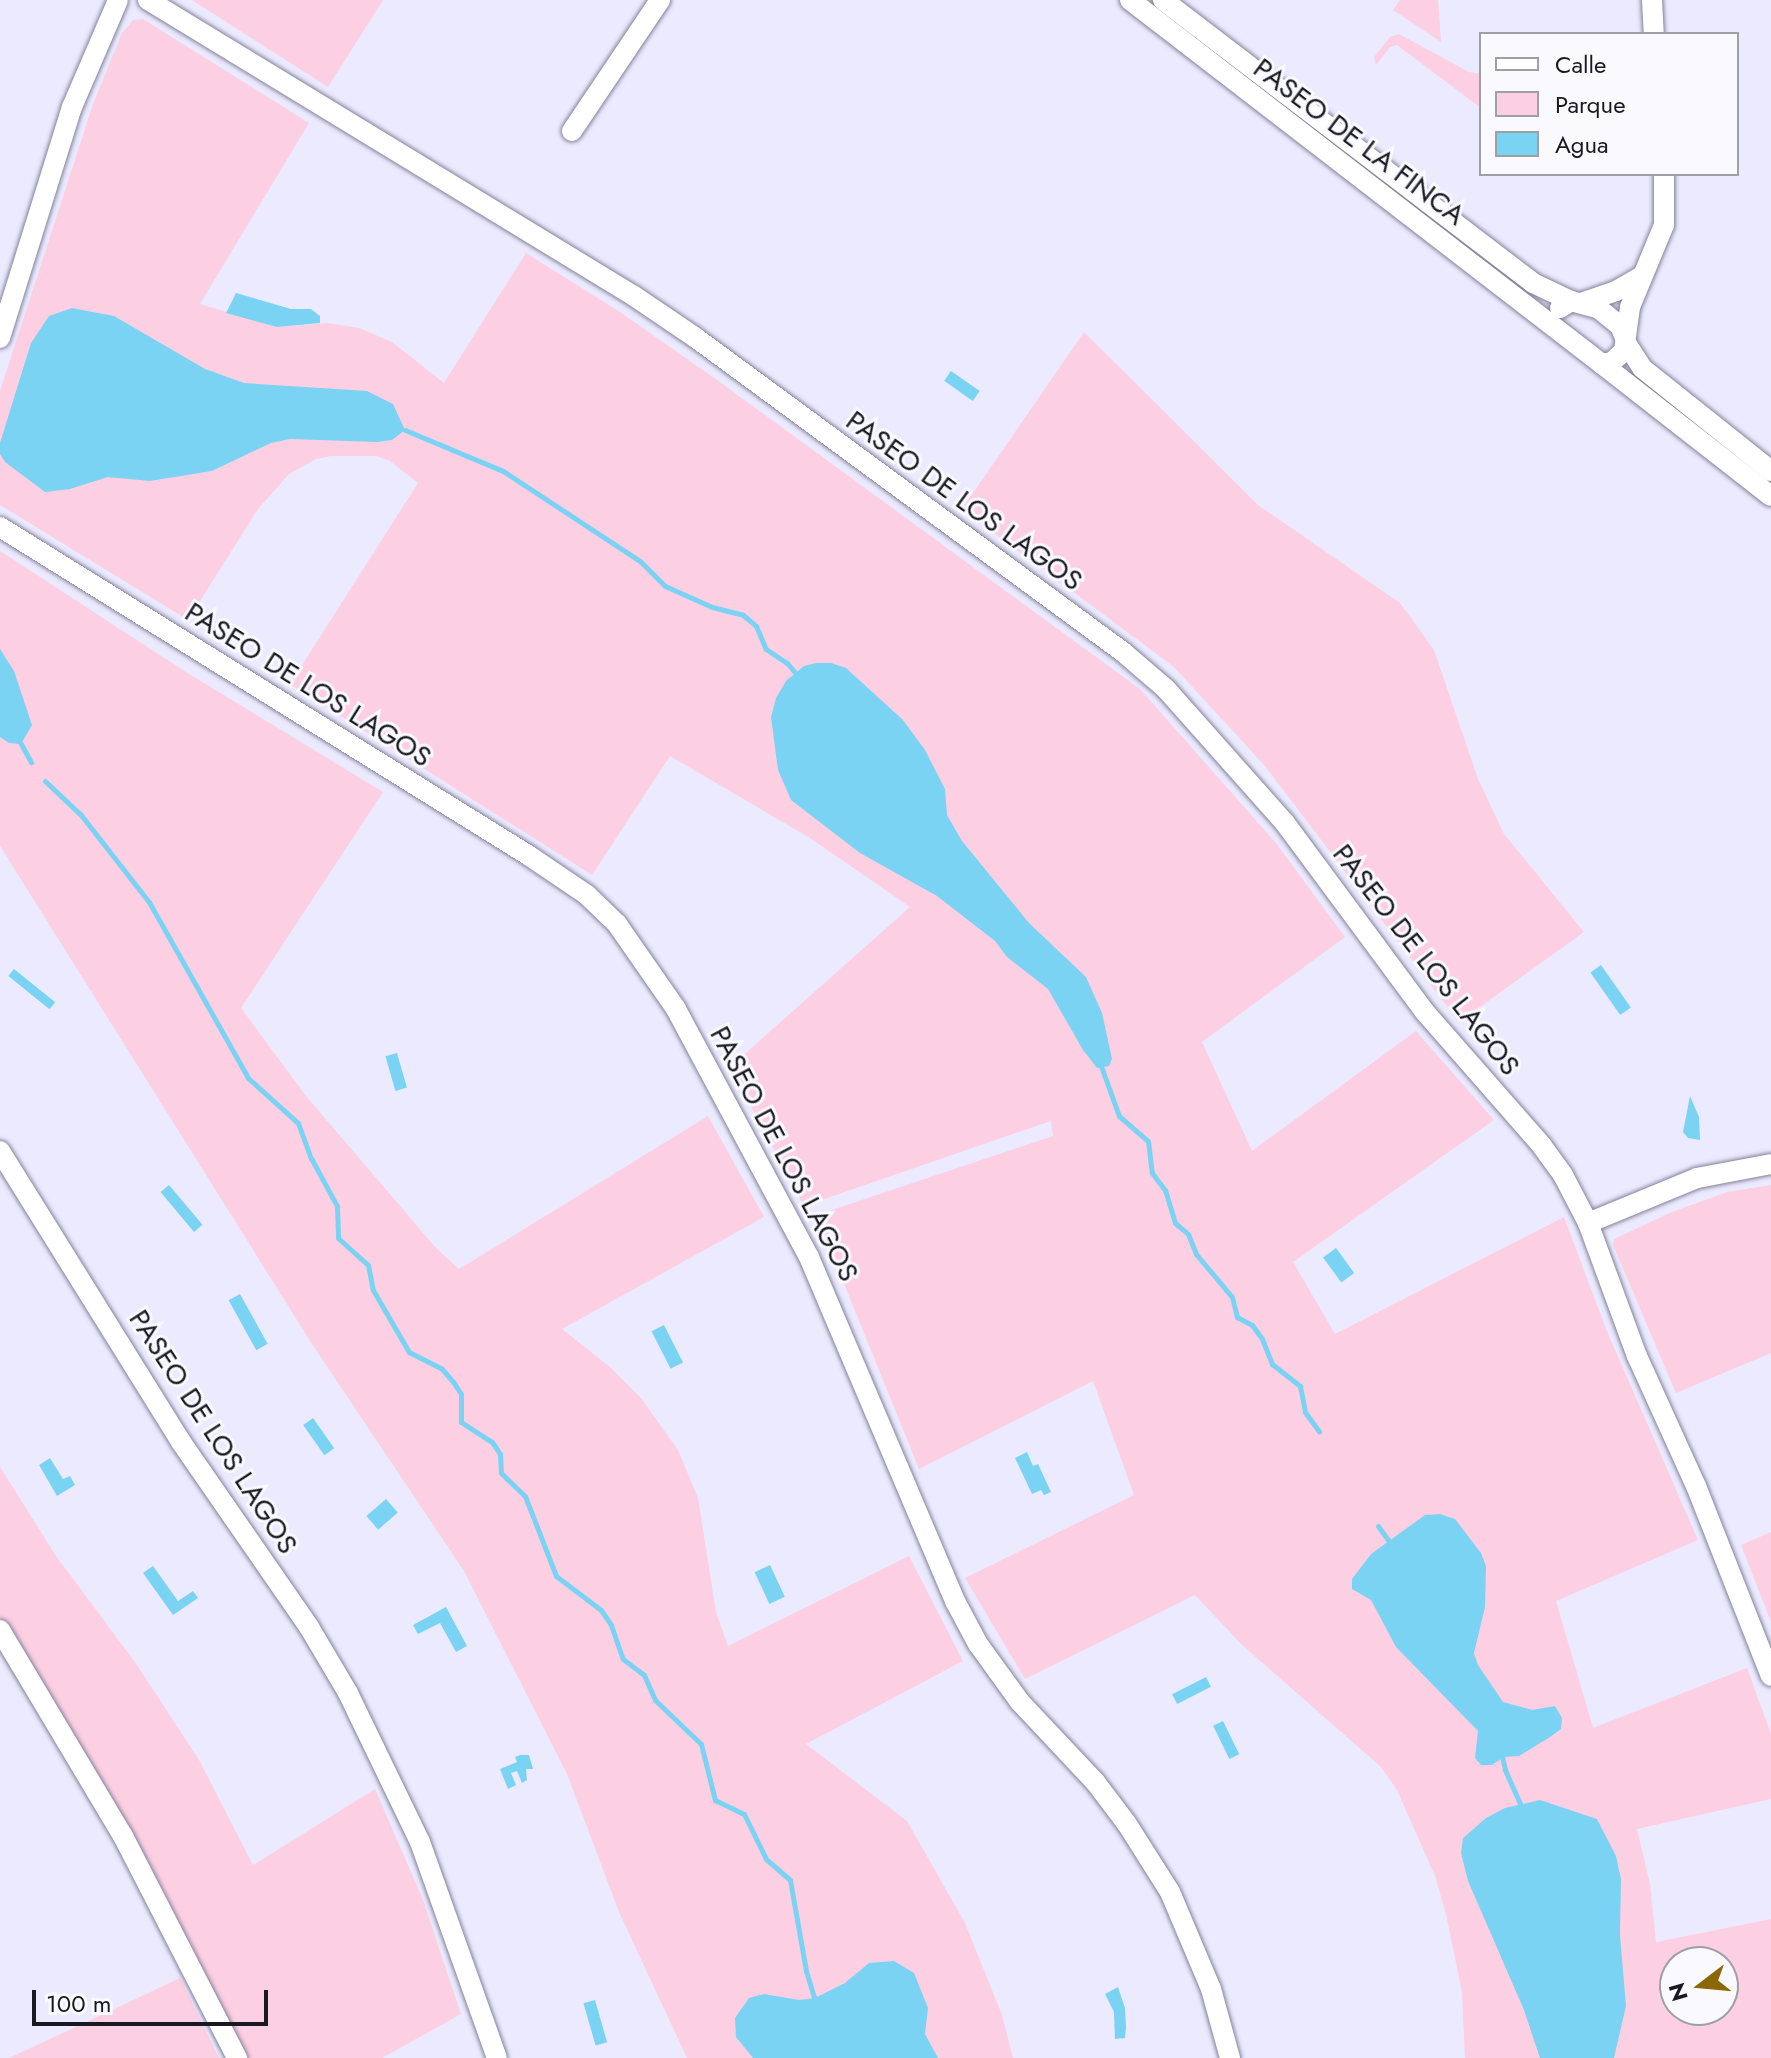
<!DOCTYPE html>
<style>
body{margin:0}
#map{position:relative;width:1771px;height:2058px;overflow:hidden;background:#ebeaff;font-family:Jost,sans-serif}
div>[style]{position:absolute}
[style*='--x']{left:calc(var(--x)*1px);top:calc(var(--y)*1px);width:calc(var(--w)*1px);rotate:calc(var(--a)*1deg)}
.green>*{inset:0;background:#fdcfe3}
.water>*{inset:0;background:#7bd3f4;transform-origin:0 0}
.stream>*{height:5px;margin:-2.5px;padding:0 2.5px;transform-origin:2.5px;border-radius:2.5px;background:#7bd3f4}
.roads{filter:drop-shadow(0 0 2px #838299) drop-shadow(0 0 2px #838299)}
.minor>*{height:20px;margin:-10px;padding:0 10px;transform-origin:10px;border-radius:10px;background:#fff}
span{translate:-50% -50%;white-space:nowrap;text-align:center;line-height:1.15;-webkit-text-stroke:6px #f9f9fe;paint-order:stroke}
.street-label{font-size:28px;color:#191922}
.legend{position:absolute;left:1479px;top:32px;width:260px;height:144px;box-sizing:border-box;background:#f9f9fe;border:2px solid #9f9fa6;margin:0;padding:10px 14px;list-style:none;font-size:24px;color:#191922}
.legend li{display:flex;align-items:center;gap:16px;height:40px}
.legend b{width:40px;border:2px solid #9f9fa6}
.north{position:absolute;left:1659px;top:1946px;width:80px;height:80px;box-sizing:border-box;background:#f9f9fe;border:2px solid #9f9fa6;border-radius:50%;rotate:254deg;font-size:22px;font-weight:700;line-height:32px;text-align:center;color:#191922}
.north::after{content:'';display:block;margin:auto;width:28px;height:36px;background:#8b6707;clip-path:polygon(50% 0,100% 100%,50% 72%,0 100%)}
.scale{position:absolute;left:32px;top:1990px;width:236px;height:36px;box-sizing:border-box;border:4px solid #191922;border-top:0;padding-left:10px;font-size:24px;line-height:28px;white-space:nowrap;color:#191922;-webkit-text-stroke:6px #f9f9fe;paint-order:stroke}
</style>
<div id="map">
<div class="green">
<div style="clip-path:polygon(192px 0,383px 0,328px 87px)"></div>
<div style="clip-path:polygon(1400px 0,1438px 0,1441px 42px,1393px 10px)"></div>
<div style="clip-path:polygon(evenodd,143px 19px,309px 123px,200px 304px,277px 327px,327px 323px,359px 328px,392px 342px,444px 383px,526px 253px,620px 312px,717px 380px,1140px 689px,1276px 843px,1345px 937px,1202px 1042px,1252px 1151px,1416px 1031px,1494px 1120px,1293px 1262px,1335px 1334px,1564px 1217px,1606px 1329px,1698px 1540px,1556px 1601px,1593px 1728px,1747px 1668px,1771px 1734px,1771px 1799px,1637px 1829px,1650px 1884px,1656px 1942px,1771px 1919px,1771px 2058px,1465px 2058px,1462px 1992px,1446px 1914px,1435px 1876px,1397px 1790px,1381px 1767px,1242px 1645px,1195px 1595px,1025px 1679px,965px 1578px,1134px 1495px,1093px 1381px,919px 1469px,843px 1281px,811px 1217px,1053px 1136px,1051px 1121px,804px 1206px,730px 1067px,910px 907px,810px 838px,670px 756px,592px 875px,290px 684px,418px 483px,390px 461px,376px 456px,331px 456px,316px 459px,289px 474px,258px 509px,188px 620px,0 505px,0 391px,93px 104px,122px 33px,133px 20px,143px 19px,1675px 1962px,1723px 1962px,1723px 2010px,1675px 2010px,1675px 1962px)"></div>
<div style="clip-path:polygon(1399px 34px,1469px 72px,1481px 74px,1481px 108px,1397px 45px,1390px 47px,1376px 65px,1374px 57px,1390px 37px)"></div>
<div style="clip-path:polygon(1084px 332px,1258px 505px,1400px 603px,1434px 650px,1478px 779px,1504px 834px,1584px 932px,1459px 1022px,1265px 766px,1174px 667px,962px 509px)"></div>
<div style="clip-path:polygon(0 551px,186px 672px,383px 792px,241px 1008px,306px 1096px,436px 1248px,459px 1269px,708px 1116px,764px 1217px,562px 1329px,610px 1367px,641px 1398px,678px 1450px,698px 1498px,716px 1612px,728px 1646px,909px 1556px,963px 1661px,806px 1744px,907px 1821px,965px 1923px,1002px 2015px,1013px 2058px,687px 2058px,619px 1912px,567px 1774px,464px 1571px,312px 1344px,0 846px)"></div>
<div style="clip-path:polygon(1771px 1185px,1771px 1353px,1676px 1393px,1613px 1245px,1614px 1239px,1672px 1212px,1727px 1192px)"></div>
<div style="clip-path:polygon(0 1467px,56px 1556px,135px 1662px,199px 1760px,253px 1865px,375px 1789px,423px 1900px,461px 2014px,382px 2058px,243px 2058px,28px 1659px,0 1617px)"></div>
<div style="clip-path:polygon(1771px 1532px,1771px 1622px,1741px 1545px)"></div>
<div style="clip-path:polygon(180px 1978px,219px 2058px,9px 2058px,93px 2019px)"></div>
</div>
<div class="water">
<div style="clip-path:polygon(236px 293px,291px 309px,311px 309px,320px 316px,320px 323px,277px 327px,226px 313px)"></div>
<div style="clip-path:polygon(72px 308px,114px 316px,205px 369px,244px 383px,367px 391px,393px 404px,405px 430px,392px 440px,377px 442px,290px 439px,271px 443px,212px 471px,150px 481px,108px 477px,70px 489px,45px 492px,5px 462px,0 454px,0 443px,31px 343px,49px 316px)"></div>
<div style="left:951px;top:371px;width:35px;height:12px;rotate:35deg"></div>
<div style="clip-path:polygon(0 649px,14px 671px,32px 725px,21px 744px,9px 743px,0 737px)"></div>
<div style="clip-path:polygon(816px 663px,831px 663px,846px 668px,903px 720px,925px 750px,945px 789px,947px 815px,962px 841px,1029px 923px,1086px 977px,1102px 1013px,1112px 1059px,1109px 1066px,1097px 1068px,1083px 1050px,1048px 989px,1007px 957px,995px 941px,937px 896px,860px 853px,791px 800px,778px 770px,771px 717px,776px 698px,786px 681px,804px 666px)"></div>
<div style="left:1601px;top:965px;width:52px;height:13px;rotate:55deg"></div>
<div style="left:14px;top:969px;width:53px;height:9px;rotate:39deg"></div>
<div style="left:397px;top:1053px;width:36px;height:12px;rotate:74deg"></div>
<div style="clip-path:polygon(1690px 1096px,1699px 1117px,1700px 1140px,1688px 1138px,1683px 1132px)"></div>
<div style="left:169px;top:1185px;width:52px;height:11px;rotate:50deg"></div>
<div style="left:1336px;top:1248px;width:31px;height:16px;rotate:54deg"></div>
<div style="left:240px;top:1294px;width:57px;height:13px;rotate:61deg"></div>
<div style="left:664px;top:1325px;width:42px;height:14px;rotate:63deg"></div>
<div style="left:313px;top:1418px;width:37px;height:12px;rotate:55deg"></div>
<div style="clip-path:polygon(1027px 1452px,1033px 1466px,1038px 1464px,1051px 1492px,1044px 1495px,1041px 1490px,1032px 1494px,1015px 1458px)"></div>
<div style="clip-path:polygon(50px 1458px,63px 1479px,70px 1476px,75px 1485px,57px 1496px,39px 1465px)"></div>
<div style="left:386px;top:1499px;width:18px;height:26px;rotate:49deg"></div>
<div style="clip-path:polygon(1440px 1514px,1455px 1519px,1481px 1553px,1486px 1566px,1485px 1607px,1474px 1653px,1478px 1665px,1503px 1702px,1532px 1710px,1555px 1706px,1562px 1718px,1561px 1729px,1550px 1737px,1519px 1756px,1504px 1757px,1492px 1765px,1481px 1765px,1475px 1758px,1478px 1731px,1396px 1647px,1371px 1600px,1352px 1589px,1352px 1579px,1371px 1554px,1425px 1515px)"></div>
<div style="left:770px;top:1565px;width:35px;height:17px;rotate:65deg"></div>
<div style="clip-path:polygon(153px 1566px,178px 1601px,193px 1591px,198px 1598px,173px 1615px,143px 1573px)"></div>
<div style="clip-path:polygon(446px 1607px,467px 1646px,456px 1652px,440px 1623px,418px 1634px,413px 1625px)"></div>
<div style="left:1206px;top:1677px;width:11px;height:38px;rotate:63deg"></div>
<div style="left:1223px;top:1721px;width:37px;height:11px;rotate:64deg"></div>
<div style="clip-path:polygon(520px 1755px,529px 1755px,533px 1769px,526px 1769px,527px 1780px,522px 1783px,517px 1771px,511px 1773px,516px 1785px,508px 1789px,500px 1769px,517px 1762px,515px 1757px)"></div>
<div style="clip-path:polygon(1540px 1800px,1597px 1819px,1616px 1856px,1621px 1879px,1620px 1935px,1626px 2006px,1614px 2058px,1540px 2058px,1524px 2010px,1468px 1881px,1461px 1853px,1463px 1838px,1486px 1818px,1505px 1808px)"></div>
<div style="clip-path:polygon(894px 1961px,914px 1973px,928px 2008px,925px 2034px,938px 2058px,753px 2058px,736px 2037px,735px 2018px,749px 1998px,764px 1994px,799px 2000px,815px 1998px,845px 1983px,869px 1963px)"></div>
<div style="clip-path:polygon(1118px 1987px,1125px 2008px,1126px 2027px,1125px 2038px,1115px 2039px,1114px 2012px,1105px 1994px)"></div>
<div style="left:595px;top:2000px;width:44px;height:12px;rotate:74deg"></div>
</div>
<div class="stream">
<div style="--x:405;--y:430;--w:106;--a:22.7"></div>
<div style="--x:503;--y:471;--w:164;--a:33.3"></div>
<div style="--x:640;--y:561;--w:35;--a:45"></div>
<div style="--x:665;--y:586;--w:51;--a:24.1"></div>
<div style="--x:712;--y:607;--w:32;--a:14"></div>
<div style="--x:743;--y:615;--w:17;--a:40"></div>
<div style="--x:756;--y:626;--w:25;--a:67"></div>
<div style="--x:766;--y:649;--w:25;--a:34"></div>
<div style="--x:787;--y:663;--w:16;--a:50"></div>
<div style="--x:21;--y:744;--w:21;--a:61"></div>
<div style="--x:45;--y:781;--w:50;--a:43.4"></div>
<div style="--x:81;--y:815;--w:110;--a:52"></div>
<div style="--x:149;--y:902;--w:202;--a:60.6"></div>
<div style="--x:248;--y:1078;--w:67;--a:42"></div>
<div style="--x:298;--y:1123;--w:37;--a:70"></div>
<div style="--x:311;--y:1158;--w:55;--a:61.6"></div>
<div style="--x:337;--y:1206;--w:32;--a:88"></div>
<div style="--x:338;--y:1238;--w:40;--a:42"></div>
<div style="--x:368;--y:1265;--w:25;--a:79"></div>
<div style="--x:373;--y:1290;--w:72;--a:59.9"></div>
<div style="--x:409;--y:1352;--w:37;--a:27"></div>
<div style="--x:442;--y:1369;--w:18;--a:49"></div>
<div style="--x:454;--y:1383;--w:13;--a:58"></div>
<div style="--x:461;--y:1394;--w:28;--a:90"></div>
<div style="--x:461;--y:1422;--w:37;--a:33"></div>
<div style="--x:492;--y:1442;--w:14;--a:56"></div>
<div style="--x:500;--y:1454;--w:19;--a:87"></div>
<div style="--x:501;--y:1473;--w:33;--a:44"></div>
<div style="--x:525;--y:1496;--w:86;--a:68.8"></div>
<div style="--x:556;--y:1576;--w:56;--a:37.1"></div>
<div style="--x:601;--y:1610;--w:18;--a:56"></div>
<div style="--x:611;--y:1625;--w:36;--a:71"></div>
<div style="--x:623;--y:1659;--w:26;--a:37"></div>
<div style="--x:644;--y:1675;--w:27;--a:66"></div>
<div style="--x:655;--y:1700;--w:64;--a:43.7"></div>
<div style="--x:701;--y:1744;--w:58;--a:76"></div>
<div style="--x:715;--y:1800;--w:32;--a:26"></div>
<div style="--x:744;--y:1814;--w:50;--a:63.9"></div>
<div style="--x:766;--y:1859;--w:32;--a:41"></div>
<div style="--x:790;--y:1880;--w:92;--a:80"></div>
<div style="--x:806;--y:1971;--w:31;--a:73"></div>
<div style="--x:1101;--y:1066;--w:53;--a:70.2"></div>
<div style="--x:1119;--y:1116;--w:38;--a:41"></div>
<div style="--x:1148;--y:1141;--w:32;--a:83"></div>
<div style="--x:1152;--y:1173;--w:21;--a:53"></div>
<div style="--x:1165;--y:1190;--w:34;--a:73"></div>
<div style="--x:1175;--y:1223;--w:17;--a:40"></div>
<div style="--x:1188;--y:1234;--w:22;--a:68"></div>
<div style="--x:1196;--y:1254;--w:56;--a:50.1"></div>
<div style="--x:1232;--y:1297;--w:21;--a:76"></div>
<div style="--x:1237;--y:1317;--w:17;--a:28"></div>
<div style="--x:1252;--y:1325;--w:17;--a:54"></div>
<div style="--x:1262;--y:1339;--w:27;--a:68"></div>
<div style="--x:1272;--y:1364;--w:36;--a:38"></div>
<div style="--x:1300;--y:1386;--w:26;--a:79"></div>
<div style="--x:1305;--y:1412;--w:24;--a:54"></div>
<div style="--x:1378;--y:1526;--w:24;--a:54"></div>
<div style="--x:1501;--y:1752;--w:18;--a:77"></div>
<div style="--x:1505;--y:1770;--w:42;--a:65.9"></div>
</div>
<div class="roads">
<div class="minor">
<div style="--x:148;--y:0;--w:569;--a:31.34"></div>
<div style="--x:634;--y:296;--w:75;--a:34.1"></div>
<div style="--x:696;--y:338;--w:530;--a:36.33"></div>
<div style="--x:1123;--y:652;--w:57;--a:40.7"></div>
<div style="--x:1166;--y:689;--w:179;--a:48.4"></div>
<div style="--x:1285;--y:823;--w:234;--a:53.5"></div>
<div style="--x:1424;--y:1011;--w:179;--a:48.8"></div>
<div style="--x:1542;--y:1146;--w:36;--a:54"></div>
<div style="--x:1563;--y:1175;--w:54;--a:62.5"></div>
<div style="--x:1588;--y:1223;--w:142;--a:69.8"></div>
<div style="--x:1637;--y:1356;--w:143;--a:65.6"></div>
<div style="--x:1696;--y:1486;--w:204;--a:68.5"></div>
<div style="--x:1130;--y:0;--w:596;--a:37.64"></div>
<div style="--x:1602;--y:364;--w:10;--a:-11"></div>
<div style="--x:1612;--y:362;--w:16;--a:-43"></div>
<div style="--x:1624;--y:351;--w:44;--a:-82.2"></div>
<div style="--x:1630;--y:307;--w:89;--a:-67.5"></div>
<div style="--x:1664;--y:225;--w:51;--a:-90"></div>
<div style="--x:1163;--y:0;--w:466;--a:37.4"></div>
<div style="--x:1533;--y:283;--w:42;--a:25.3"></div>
<div style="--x:1652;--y:0;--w:34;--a:87"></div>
<div style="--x:572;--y:131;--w:158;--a:-56.1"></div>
<div style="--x:1584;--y:302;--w:34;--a:-19"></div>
<div style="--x:1616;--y:291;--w:28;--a:-30"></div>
<div style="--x:1560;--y:308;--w:13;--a:-32"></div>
<div style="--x:1571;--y:301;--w:28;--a:15"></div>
<div style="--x:1598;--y:308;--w:28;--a:39"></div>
<div style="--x:1620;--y:326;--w:13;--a:67"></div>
<div style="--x:0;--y:338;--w:242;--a:-72.7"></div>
<div style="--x:72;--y:107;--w:116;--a:-66.7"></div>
<div style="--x:1626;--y:343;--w:30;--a:57"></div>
<div style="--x:1642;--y:368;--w:165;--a:38.6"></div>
<div style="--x:1602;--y:364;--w:214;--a:38"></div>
<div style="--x:0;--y:527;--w:622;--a:31.85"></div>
<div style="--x:528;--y:855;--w:71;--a:34.1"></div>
<div style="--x:587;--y:895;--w:42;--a:44"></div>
<div style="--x:617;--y:924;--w:103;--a:55.2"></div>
<div style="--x:676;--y:1009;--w:281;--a:61.8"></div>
<div style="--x:809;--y:1257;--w:374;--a:67"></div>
<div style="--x:955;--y:1601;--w:49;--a:61.9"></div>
<div style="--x:978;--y:1644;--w:72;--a:54.1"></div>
<div style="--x:1020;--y:1702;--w:111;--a:46.8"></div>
<div style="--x:1096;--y:1783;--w:51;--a:52.9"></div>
<div style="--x:1127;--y:1824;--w:80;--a:57.7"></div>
<div style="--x:1170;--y:1892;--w:105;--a:67.1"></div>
<div style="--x:1211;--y:1989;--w:72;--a:74.6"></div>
<div style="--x:0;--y:1151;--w:343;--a:58.1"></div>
<div style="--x:181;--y:1442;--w:225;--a:55.3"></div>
<div style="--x:309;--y:1627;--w:77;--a:59.4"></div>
<div style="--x:348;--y:1693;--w:165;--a:64.2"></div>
<div style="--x:420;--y:1842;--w:229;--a:70.4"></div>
<div style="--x:1588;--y:1223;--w:118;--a:-22.4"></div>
<div style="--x:1697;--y:1178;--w:75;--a:-10.7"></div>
<div style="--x:0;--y:1630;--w:240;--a:59.2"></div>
<div style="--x:123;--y:1836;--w:250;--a:62.8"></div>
</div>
</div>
<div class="street-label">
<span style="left:1359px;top:142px;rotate:37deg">PASEO DE LA FINCA</span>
<span style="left:964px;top:501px;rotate:36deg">PASEO DE LOS LAGOS</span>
<span style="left:308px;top:685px;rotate:32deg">PASEO DE LOS LAGOS</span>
<span style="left:1426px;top:960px;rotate:52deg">PASEO DE LOS LAGOS</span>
<span style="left:784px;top:1154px;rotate:62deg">PASEO DE LOS LAGOS</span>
<span style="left:213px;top:1432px;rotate:57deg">PASEO DE LOS LAGOS</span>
</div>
<ul class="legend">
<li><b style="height:10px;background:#fff"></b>Calle</li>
<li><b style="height:22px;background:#fdcfe3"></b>Parque</li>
<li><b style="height:22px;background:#7bd3f4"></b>Agua</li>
</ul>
<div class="north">N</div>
<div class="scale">100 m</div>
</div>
